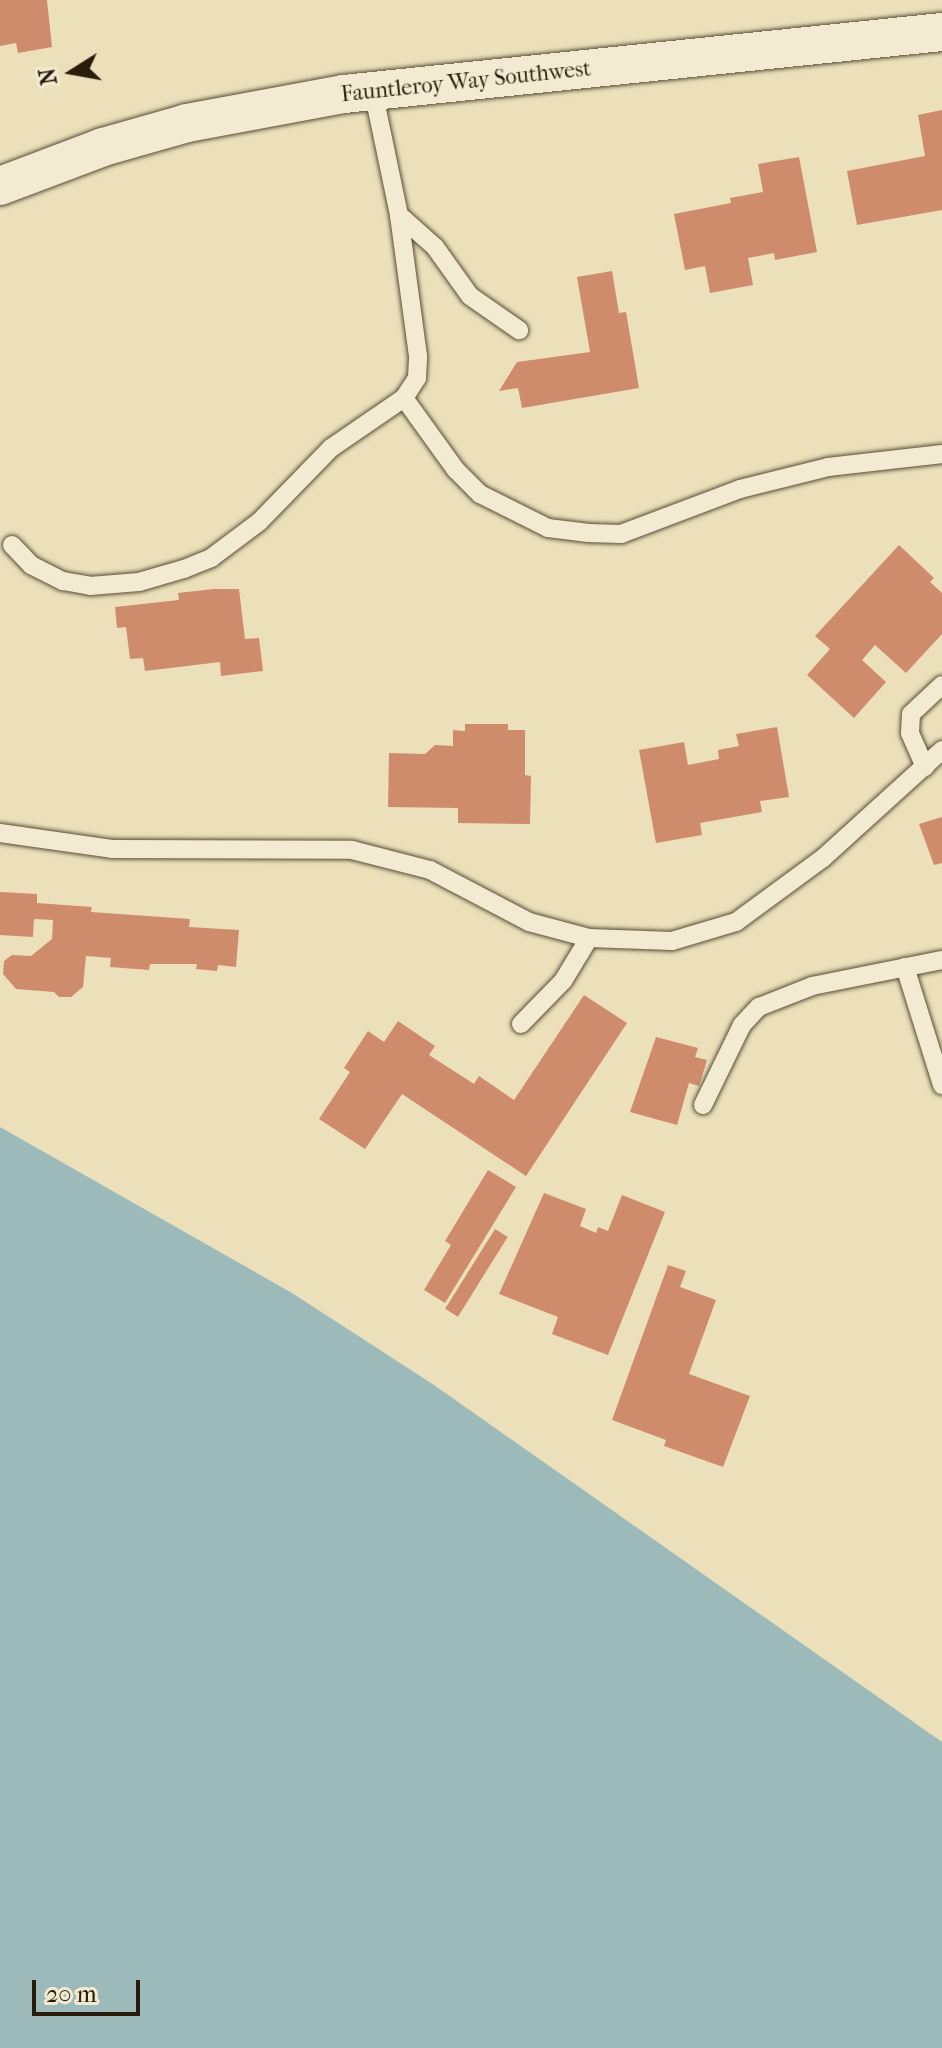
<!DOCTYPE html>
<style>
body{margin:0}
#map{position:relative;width:942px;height:2048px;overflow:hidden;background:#ebe0ba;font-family:"IM FELL French Canon",serif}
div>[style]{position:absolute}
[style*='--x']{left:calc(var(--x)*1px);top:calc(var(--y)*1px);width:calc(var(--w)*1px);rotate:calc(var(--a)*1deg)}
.water>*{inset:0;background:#9dbabb}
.building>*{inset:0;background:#ce8c6d;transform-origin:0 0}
.roads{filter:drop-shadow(0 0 2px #5a4d36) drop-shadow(0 0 2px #5a4d36)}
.service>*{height:18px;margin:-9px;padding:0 9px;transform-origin:9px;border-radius:9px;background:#f2ebd2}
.minor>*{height:38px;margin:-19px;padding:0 19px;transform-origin:19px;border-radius:19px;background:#f2ebd2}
span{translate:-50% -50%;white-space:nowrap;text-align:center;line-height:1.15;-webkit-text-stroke:6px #f2ebd2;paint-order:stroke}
.street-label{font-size:22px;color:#291c0a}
.north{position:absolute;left:32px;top:32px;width:80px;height:80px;-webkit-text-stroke:6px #f2ebd2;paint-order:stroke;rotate:259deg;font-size:22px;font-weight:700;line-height:32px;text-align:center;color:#291c0a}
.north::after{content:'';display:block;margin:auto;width:28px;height:36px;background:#291c0a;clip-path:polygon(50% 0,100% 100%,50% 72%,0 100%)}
.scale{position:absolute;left:32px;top:1980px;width:108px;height:36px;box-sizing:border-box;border:4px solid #291c0a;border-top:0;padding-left:10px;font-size:24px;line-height:28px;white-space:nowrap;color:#291c0a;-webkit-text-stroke:6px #f2ebd2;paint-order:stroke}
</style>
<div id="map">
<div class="water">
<div style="clip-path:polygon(0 1127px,292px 1293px,434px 1385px,942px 1742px,942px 2048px,0 2048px)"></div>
</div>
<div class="building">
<div style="clip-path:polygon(0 0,47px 0,52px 47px,18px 53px,16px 43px,0 46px)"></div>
<div style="clip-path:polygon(942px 110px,942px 210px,857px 225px,847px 171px,925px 156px,918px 115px)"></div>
<div style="clip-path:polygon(799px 157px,817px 252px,775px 260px,774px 253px,748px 258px,753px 285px,710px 293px,705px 266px,685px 270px,674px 214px,731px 203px,730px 198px,763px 192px,758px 164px)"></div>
<div style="clip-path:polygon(612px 271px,619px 313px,626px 312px,639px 388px,522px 408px,518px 388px,499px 391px,517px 362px,590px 352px,577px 277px)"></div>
<div style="clip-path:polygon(899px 545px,934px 578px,930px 582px,942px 593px,942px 634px,906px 673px,875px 645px,862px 660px,886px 682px,854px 718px,807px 675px,830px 649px,815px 636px)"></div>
<div style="clip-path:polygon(214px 589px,239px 589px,245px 639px,259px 638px,263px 671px,221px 676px,220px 662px,145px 671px,143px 658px,130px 659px,126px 627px,117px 628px,115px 607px,179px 600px,178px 593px)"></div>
<div style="clip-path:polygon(465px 724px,508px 724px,508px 730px,525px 730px,525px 775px,531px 776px,530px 824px,458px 823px,458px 808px,388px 807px,389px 753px,425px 754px,435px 745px,453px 746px,453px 730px,465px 731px)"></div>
<div style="clip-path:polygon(777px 727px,789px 797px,760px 801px,762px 812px,700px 823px,702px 835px,656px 843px,639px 750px,684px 742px,688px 765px,719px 759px,718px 750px,739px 746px,736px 734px)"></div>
<div style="clip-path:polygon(942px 817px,942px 863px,934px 865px,919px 824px)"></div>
<div style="clip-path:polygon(0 892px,37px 894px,37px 903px,92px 907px,91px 912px,190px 919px,189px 927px,239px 930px,236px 967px,218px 965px,217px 971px,196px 969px,197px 964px,150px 964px,149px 970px,110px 967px,111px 958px,86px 956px,83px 987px,71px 997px,59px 997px,54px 992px,16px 989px,3px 974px,4px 961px,12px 955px,31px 956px,52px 939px,53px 920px,34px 919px,33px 937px,0 935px)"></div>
<div style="clip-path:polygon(584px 995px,627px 1023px,526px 1176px,402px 1094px,365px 1149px,319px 1119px,350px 1072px,344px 1068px,368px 1031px,384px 1042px,398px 1021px,435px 1046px,429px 1055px,474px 1084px,479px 1076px,514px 1100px)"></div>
<div style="clip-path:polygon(656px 1037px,698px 1048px,695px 1057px,707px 1060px,699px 1086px,689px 1083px,677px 1125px,630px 1112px)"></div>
<div style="clip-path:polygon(488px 1170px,516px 1187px,445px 1303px,424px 1290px,451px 1245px,445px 1241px)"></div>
<div style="clip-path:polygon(544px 1193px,586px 1209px,580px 1226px,596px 1233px,598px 1227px,608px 1231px,622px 1195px,665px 1212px,608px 1355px,552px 1334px,558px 1317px,499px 1294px)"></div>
<div style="left:495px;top:1229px;width:15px;height:94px;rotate:32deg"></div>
<div style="clip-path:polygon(668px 1265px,686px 1271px,680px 1287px,716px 1300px,689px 1374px,750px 1396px,723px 1467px,664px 1446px,666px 1440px,612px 1420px)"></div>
</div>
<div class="roads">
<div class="service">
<div style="--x:399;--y:215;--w:48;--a:41.6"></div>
<div style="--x:435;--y:247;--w:60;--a:54.5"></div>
<div style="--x:470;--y:296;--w:60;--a:34.8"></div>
<div style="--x:404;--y:398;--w:89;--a:54.2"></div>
<div style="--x:456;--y:470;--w:34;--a:45"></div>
<div style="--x:480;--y:494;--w:76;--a:26.6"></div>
<div style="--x:548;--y:528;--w:41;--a:7"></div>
<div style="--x:589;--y:533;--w:32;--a:2"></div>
<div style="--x:621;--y:534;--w:127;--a:-20.7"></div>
<div style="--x:740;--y:489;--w:91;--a:-14"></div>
<div style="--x:828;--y:467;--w:115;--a:-6.5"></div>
<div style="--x:12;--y:545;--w:28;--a:46"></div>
<div style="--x:31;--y:565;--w:36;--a:27"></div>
<div style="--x:63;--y:581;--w:27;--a:10"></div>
<div style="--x:90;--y:586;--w:49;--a:-4.7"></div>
<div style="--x:139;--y:582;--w:47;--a:-16.1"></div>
<div style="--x:184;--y:569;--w:29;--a:-22"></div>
<div style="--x:211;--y:558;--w:60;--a:-36.9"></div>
<div style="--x:259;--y:522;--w:103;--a:-45.8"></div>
<div style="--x:331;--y:448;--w:88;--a:-34.4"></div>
<div style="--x:404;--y:398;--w:24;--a:-57"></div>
<div style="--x:417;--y:378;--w:22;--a:-87"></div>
<div style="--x:418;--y:356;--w:142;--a:-97.7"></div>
<div style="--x:399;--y:215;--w:127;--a:-101.8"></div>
<div style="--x:925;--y:767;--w:37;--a:-114"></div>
<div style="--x:910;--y:733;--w:19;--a:-87"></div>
<div style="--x:911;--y:714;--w:42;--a:-43.1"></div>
<div style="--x:0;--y:833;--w:113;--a:8.1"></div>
<div style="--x:112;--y:849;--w:240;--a:0.2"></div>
<div style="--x:352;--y:850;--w:81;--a:14.4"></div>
<div style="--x:430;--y:870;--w:112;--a:27.7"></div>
<div style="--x:529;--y:922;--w:62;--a:14.9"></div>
<div style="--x:589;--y:938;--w:83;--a:2.1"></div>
<div style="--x:672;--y:941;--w:67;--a:-16.5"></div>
<div style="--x:736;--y:922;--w:108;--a:-36.3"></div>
<div style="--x:823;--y:858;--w:161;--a:-42.2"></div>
<div style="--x:905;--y:967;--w:124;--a:72.6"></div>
<div style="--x:521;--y:1024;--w:60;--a:-45.7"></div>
<div style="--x:563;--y:981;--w:50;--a:-58.8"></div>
<div style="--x:703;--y:1105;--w:89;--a:-64"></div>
<div style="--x:742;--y:1025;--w:25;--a:-47"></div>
<div style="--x:759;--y:1007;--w:57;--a:-21.6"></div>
<div style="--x:812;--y:986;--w:133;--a:-11.3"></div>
</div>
<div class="minor">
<div style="--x:0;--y:186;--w:110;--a:-20.7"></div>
<div style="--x:103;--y:147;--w:87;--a:-15.9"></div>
<div style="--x:187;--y:123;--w:160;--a:-10.5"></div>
<div style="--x:344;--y:94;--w:601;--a:-5.92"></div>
</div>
</div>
<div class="street-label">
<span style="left:466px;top:82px;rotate:-6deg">Fauntleroy Way Southwest</span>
</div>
<div class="north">N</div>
<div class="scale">20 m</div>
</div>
